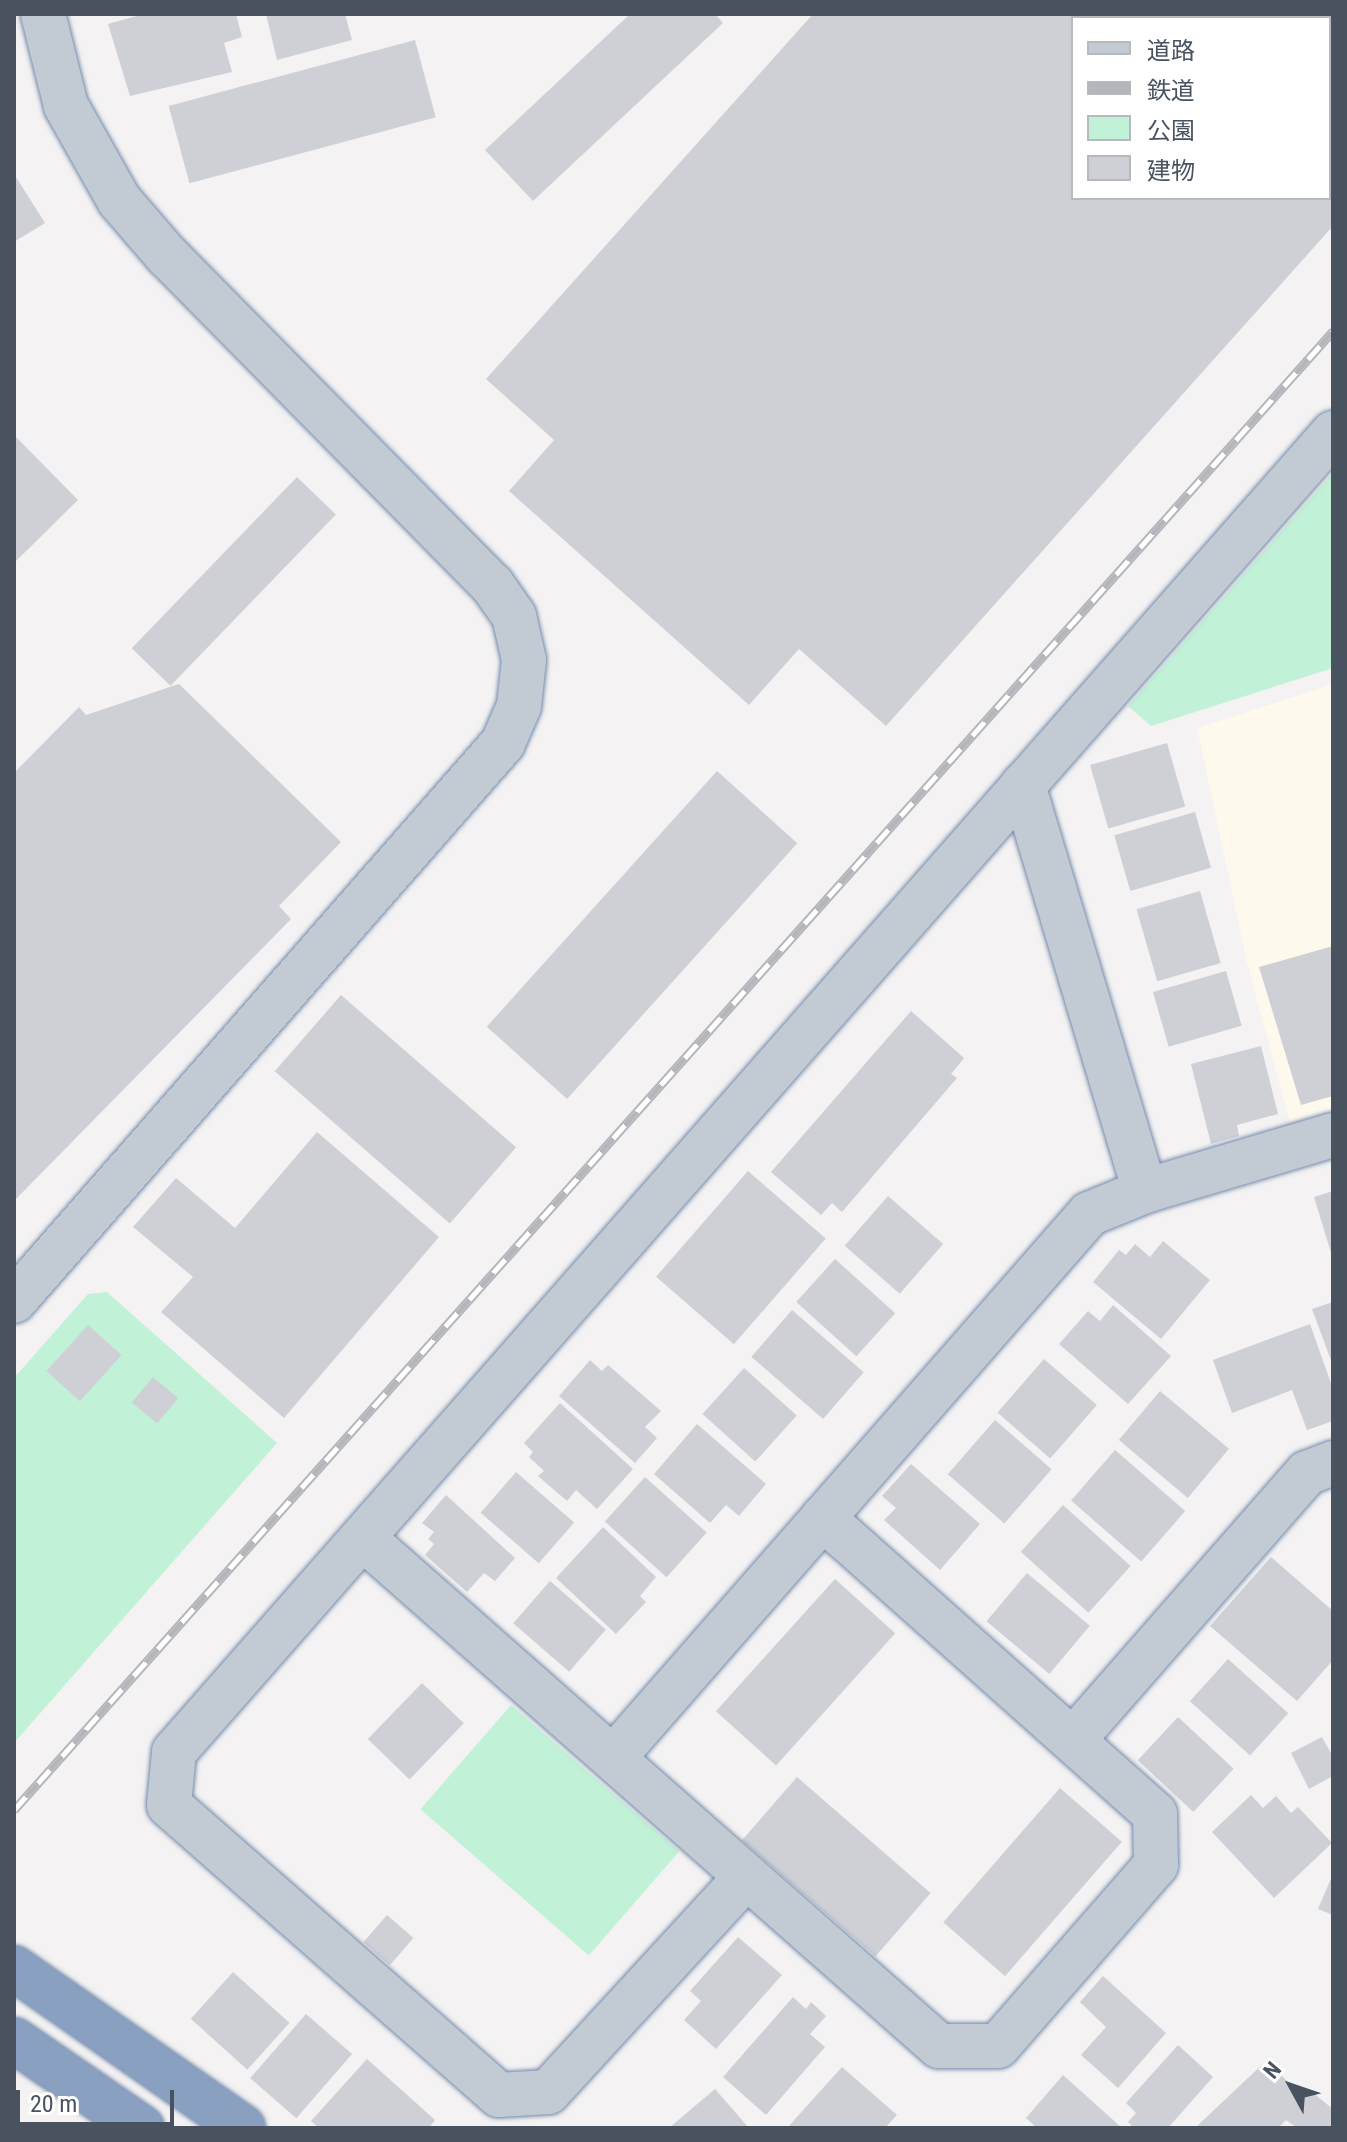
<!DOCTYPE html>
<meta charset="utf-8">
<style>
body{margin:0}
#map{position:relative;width:1347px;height:2142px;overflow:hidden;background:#f4f2f2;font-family:"Roboto Condensed","Noto Sans JP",sans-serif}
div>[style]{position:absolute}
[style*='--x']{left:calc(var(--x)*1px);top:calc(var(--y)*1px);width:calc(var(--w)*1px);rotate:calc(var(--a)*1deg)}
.commercial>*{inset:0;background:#fdf9ed}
.green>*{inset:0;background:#c1f1d7;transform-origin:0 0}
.building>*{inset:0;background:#ced0d6;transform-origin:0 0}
.roads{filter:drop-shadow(0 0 2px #748bac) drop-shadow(0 0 2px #748bac)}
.minor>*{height:44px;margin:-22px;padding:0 22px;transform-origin:22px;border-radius:22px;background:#c2cbd3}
.motorway>*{height:44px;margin:-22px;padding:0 22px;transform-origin:22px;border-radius:22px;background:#89a0c0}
.rail>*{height:9px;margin-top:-4.5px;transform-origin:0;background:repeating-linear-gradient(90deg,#fff 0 18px,#b4b6bc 0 36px);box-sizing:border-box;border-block:2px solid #b4b6bc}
span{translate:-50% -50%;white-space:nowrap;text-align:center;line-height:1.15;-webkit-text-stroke:8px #fff;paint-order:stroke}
.frame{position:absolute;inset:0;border:16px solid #495360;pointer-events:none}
.legend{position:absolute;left:1071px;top:16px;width:260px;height:184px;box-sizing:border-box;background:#fff;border:2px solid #b6babf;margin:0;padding:10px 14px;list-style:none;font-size:24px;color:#495360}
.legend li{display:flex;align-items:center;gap:16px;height:40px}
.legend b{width:40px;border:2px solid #b6babf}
.north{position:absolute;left:1251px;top:2046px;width:80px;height:80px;-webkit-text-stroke:6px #fff;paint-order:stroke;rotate:310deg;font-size:22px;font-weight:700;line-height:32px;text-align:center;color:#495360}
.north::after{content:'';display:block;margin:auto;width:28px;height:36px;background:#495360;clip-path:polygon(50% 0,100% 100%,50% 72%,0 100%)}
.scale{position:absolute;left:16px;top:2090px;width:158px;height:36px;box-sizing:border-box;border:4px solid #495360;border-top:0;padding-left:10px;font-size:24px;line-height:28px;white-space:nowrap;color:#495360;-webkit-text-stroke:6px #fff;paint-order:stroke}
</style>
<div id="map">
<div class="commercial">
<div style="clip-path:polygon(1333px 684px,1333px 1110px,1290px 1122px,1248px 967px,1197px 728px)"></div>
</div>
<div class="green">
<div style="clip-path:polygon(1333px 473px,1333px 668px,1151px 726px,1128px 706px)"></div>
<div style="clip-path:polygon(107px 1292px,277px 1443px,14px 1743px,14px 1378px,88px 1294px)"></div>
<div style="left:511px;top:1705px;width:223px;height:138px;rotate:41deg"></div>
</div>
<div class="building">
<div style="clip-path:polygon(144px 14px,236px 14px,242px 37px,224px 43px,232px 72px,130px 96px,108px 24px)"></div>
<div style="clip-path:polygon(266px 14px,345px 14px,352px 40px,277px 60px)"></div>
<div style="clip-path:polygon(630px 14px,715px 14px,723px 23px,533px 201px,485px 150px)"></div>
<div style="clip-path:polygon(813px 14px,1306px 14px,1073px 18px,1073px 198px,1329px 198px,1329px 187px,1333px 190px,1333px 226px,886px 726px,799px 649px,749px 705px,509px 491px,554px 440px,486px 379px)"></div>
<div style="left:415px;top:40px;width:80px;height:255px;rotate:75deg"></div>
<div style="clip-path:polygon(1333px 81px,1333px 129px,1329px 126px)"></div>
<div style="clip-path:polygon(14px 174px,45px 223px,14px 242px)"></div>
<div style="clip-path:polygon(14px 435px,78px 500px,14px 563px)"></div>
<div style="left:297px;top:477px;width:54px;height:238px;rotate:44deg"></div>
<div style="clip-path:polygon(179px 684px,341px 842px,279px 906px,291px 919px,14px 1201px,14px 773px,79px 707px,86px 715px)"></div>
<div style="left:1167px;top:743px;width:66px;height:80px;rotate:74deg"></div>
<div style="left:717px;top:771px;width:108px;height:344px;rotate:42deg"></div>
<div style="left:1195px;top:812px;width:58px;height:84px;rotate:74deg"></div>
<div style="left:1200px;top:891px;width:75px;height:66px;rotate:74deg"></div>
<div style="clip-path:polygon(1333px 946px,1333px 1096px,1301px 1105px,1259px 967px)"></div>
<div style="left:1226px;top:971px;width:57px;height:76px;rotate:74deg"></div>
<div style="left:341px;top:995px;width:232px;height:101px;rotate:41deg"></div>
<div style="clip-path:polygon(911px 1011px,964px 1058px,951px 1074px,957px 1078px,842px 1212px,832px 1203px,821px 1215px,771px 1172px)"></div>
<div style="clip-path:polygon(1261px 1046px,1278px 1114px,1237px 1125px,1239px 1136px,1211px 1144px,1191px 1064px)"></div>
<div style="clip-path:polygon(317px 1132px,439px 1237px,284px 1418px,161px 1312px,193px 1277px,133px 1227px,176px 1178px,235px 1228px)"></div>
<div style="left:748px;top:1171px;width:103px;height:140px;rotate:41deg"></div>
<div style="clip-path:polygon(1333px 1191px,1333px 1256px,1332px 1256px,1314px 1197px)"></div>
<div style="left:888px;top:1196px;width:73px;height:66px;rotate:41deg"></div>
<div style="clip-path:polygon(1163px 1241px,1210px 1280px,1161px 1339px,1093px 1282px,1119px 1250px,1126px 1255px,1135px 1244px,1150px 1257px)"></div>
<div style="left:835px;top:1259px;width:81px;height:58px;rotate:42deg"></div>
<div style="clip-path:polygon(1333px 1302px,1333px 1366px,1312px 1309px)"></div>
<div style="clip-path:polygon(1113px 1305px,1171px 1356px,1128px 1404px,1059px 1344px,1088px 1311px,1100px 1321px)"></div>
<div style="left:792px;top:1310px;width:95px;height:62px;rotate:41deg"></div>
<div style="clip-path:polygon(1310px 1324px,1333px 1389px,1333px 1421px,1307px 1430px,1292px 1390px,1232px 1413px,1213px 1360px)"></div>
<div style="left:88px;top:1325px;width:45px;height:62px;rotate:42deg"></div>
<div style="left:1044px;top:1359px;width:70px;height:71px;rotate:41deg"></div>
<div style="clip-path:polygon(590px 1360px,602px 1371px,608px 1365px,661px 1411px,645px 1427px,657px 1438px,635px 1463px,559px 1396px)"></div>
<div style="left:744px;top:1368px;width:71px;height:62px;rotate:42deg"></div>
<div style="left:153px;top:1377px;width:33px;height:33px;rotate:40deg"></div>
<div style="left:1160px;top:1391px;width:90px;height:64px;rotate:40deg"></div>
<div style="clip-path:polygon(560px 1403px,633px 1469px,597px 1509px,576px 1490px,567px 1501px,538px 1476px,544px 1471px,529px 1457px,533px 1452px,524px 1443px)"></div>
<div style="left:995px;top:1420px;width:75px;height:72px;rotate:41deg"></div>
<div style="clip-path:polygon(697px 1424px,766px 1484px,739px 1516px,726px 1505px,710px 1523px,654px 1474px)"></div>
<div style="left:1115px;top:1450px;width:93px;height:67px;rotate:41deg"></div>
<div style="clip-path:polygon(911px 1464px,980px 1524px,940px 1570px,884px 1520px,896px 1508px,882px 1496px)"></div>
<div style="left:516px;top:1472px;width:77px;height:54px;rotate:41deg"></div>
<div style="left:645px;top:1477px;width:83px;height:60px;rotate:42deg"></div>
<div style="clip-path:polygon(446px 1495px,515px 1558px,495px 1581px,484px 1573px,467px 1592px,425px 1555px,434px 1544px,428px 1539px,434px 1532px,422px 1523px)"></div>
<div style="left:1063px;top:1505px;width:91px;height:63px;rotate:42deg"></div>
<div style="clip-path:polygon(603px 1527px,656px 1577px,640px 1596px,646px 1602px,616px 1634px,556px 1578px)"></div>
<div style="clip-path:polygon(1271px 1557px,1333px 1611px,1333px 1660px,1297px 1701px,1210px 1626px)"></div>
<div style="left:1027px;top:1573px;width:82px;height:63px;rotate:40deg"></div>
<div style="left:835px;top:1579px;width:81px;height:178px;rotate:42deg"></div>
<div style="left:550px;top:1581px;width:74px;height:56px;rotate:41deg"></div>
<div style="left:1228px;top:1659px;width:81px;height:57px;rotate:42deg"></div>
<div style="left:422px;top:1683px;width:58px;height:78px;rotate:44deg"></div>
<div style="left:1178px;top:1717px;width:76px;height:59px;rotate:43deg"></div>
<div style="clip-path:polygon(1322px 1737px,1333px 1757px,1333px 1776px,1309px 1789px,1291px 1753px)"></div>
<div style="left:797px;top:1777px;width:177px;height:84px;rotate:41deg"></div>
<div style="left:1060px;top:1788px;width:82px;height:178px;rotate:41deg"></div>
<div style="clip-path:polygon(1251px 1795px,1263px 1808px,1276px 1796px,1291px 1813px,1298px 1807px,1332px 1843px,1274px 1898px,1212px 1832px)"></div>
<div style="clip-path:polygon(1333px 1874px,1333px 1915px,1318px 1909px)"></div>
<div style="left:387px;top:1915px;width:35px;height:36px;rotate:41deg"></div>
<div style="clip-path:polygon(738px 1937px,782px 1975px,716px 2049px,684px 2020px,701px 2001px,690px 1991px)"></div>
<div style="left:233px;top:1972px;width:76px;height:63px;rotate:42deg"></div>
<div style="clip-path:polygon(1103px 1976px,1166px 2033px,1118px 2088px,1081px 2055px,1106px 2027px,1080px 2002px)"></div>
<div style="clip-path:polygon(793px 1997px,806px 2009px,811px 2002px,826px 2016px,810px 2034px,825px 2047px,766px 2115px,723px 2077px)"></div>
<div style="left:306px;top:2014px;width:61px;height:85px;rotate:41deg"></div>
<div style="clip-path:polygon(1178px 2045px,1213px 2077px,1168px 2128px,1134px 2128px,1128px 2122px,1136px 2113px,1126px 2103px)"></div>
<div style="clip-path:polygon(367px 2059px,435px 2120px,429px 2128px,319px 2128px,311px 2121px)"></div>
<div style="clip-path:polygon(1267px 2060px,1302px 2097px,1308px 2089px,1333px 2109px,1333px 2128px,1297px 2128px,1286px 2120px,1278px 2128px,1195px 2128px)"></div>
<div style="clip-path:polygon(842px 2067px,897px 2115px,885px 2128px,787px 2128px)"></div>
<div style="clip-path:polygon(1063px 2075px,1122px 2128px,1037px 2128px,1026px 2118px)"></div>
<div style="clip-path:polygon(715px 2089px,749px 2128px,669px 2128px)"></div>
</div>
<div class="roads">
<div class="minor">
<div style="--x:1023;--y:785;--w:424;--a:73.3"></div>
<div style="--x:14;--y:1301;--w:742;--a:-48.77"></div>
<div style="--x:503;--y:743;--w:40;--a:-66.6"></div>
<div style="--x:519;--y:706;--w:46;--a:-83.8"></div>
<div style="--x:524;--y:660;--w:45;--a:-102.8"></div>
<div style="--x:514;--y:616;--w:38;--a:-125"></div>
<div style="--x:492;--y:585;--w:461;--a:-134.6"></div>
<div style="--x:168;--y:257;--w:75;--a:-130.7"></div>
<div style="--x:119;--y:200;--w:108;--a:-119.4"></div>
<div style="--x:66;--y:106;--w:95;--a:-104"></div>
<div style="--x:364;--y:1539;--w:767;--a:41.4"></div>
<div style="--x:939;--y:2046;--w:59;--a:0"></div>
<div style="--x:998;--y:2046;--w:240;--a:-48.9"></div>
<div style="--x:1156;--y:1865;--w:51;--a:-91.1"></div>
<div style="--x:1155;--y:1814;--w:445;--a:-138.3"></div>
<div style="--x:1073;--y:1740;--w:355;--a:-48.8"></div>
<div style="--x:1307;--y:1473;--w:28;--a:-21"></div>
<div style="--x:613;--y:1758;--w:723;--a:-48.81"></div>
<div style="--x:1089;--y:1214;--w:61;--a:-22.3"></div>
<div style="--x:1145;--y:1191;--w:196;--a:-16.6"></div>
<div style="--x:746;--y:1877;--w:292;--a:132.6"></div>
<div style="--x:548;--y:2092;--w:49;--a:176.5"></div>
<div style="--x:499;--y:2095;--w:439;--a:-138.7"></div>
<div style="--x:169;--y:1805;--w:53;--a:-84.6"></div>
<div style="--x:174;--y:1752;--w:1756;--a:-48.69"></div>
</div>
<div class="motorway">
<div style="--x:14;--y:1968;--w:279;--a:34.9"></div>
<div style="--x:14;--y:2040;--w:155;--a:34.5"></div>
</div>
</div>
<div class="rail">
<div style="--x:14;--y:1810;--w:1982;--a:-48.27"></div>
</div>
<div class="frame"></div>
<ul class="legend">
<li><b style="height:10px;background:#c2cbd3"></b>道路</li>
<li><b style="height:10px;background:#b4b6bc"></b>鉄道</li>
<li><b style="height:22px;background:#c1f1d7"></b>公園</li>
<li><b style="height:22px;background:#ced0d6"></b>建物</li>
</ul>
<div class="north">N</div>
<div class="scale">20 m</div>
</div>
